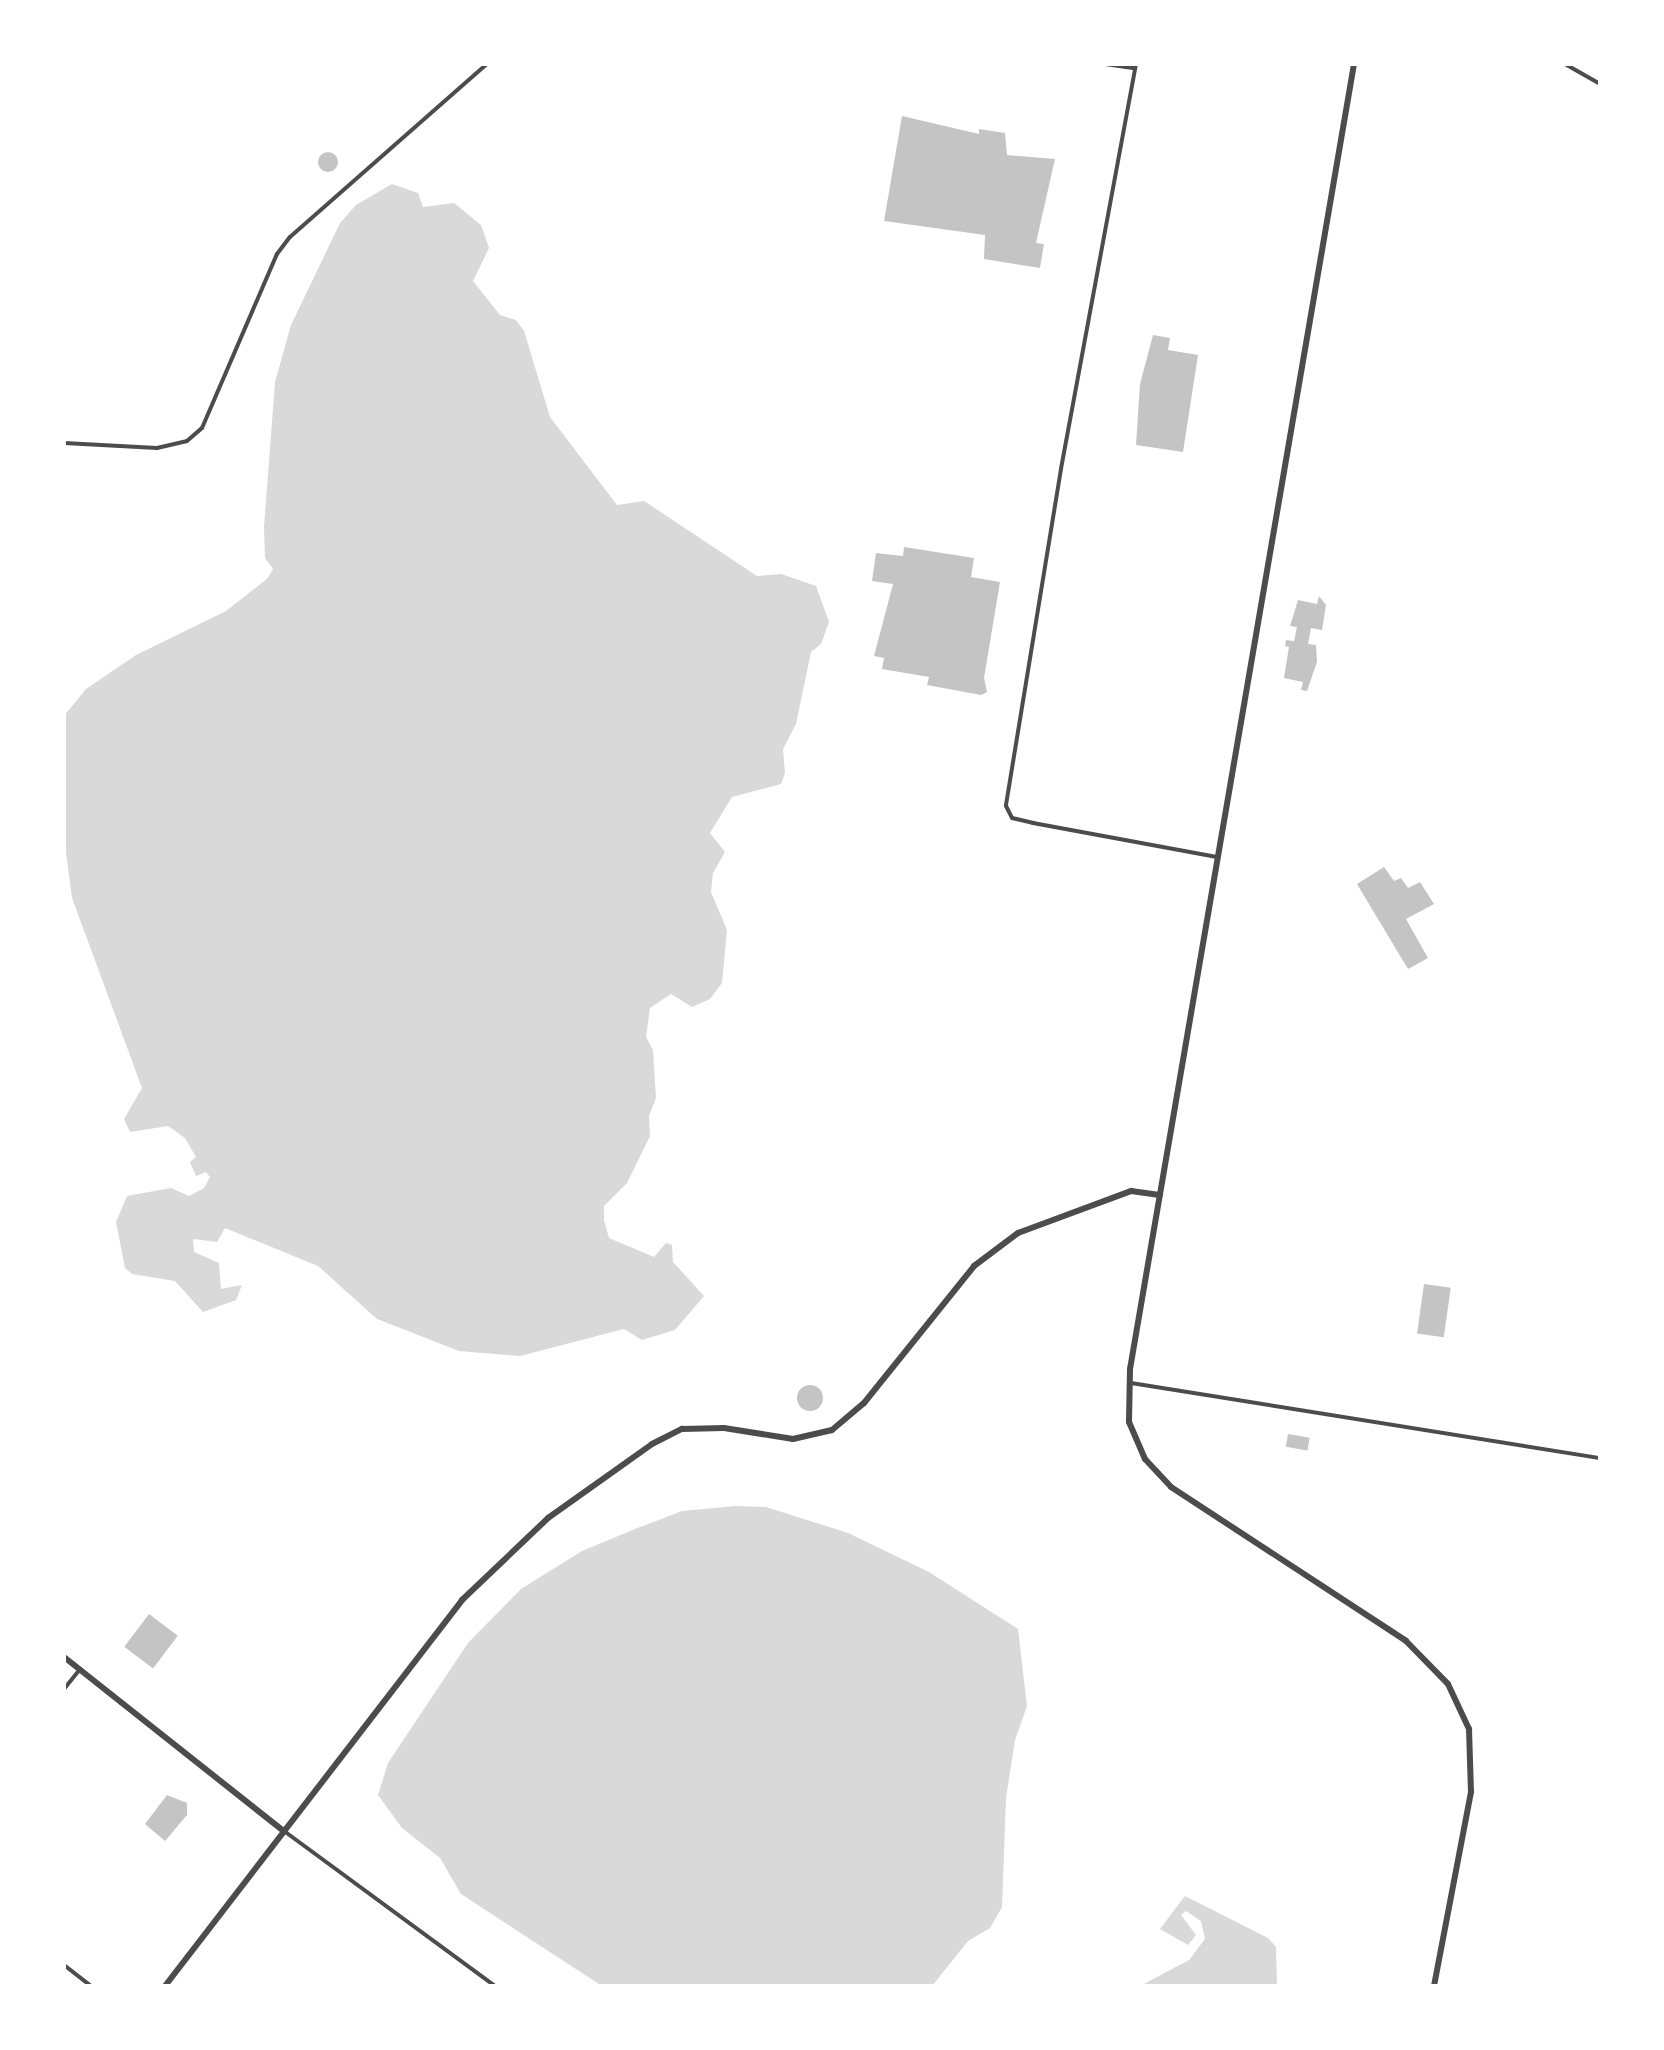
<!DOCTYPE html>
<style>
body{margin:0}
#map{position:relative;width:1664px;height:2050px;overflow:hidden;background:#fff;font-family:Helvetica,sans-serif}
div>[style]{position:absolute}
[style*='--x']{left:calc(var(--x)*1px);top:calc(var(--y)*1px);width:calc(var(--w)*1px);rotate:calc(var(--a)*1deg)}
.water>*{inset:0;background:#d9d9d9}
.building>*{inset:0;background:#c4c4c4;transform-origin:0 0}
.round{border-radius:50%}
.minor>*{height:4px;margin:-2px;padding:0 2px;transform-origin:2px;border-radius:2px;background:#4c4c4c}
.tertiary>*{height:6px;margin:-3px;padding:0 3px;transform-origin:3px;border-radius:3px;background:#4c4c4c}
span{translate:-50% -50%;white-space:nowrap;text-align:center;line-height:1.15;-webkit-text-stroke:8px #fff;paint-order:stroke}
.frame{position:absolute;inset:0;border:66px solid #fff;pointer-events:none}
</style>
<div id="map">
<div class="water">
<div style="clip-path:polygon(392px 184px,418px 193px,423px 207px,454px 203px,481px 225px,489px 248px,473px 281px,500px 315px,516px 320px,524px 331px,550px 417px,617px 505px,644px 501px,757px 576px,781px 574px,816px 586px,829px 622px,821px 644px,811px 652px,796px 724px,783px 749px,785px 773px,781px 784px,732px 797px,710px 833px,725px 852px,713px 873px,711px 892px,727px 930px,722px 983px,710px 999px,692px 1007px,671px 994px,650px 1008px,646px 1037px,653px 1050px,656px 1098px,649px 1116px,650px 1136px,627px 1183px,604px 1206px,604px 1220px,609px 1238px,654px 1257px,666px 1243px,672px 1245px,673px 1262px,704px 1296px,675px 1330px,642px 1340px,624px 1329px,520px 1356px,459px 1351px,377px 1319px,318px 1266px,225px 1228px,217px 1242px,193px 1239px,194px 1252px,219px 1263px,221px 1289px,242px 1285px,236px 1300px,203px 1312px,175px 1281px,132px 1274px,125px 1268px,116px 1222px,127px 1196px,171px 1188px,189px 1196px,204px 1188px,210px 1177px,206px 1172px,196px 1176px,190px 1162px,196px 1157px,185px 1138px,168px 1126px,130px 1132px,124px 1119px,142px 1088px,72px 898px,64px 837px,64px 716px,86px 689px,136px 655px,226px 611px,267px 579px,273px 569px,265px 558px,264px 527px,275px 382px,291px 325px,340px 223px,356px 205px)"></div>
<div style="clip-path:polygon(735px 1506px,766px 1507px,848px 1533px,929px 1572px,1018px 1629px,1027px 1706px,1015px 1740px,1006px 1798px,1002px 1907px,990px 1928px,968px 1941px,932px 1986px,602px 1986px,461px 1894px,440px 1858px,402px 1828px,378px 1795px,388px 1763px,468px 1643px,521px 1589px,582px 1551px,635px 1529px,682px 1511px)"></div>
<div style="clip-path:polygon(1185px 1896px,1268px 1938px,1276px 1947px,1277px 1986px,1140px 1986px,1189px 1960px,1205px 1939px,1201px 1921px,1186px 1911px,1181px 1915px,1196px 1935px,1188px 1945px,1160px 1929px)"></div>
</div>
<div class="building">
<div style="clip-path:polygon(902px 116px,979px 134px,979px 129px,1005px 133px,1007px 155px,1055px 159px,1036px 243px,1044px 244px,1040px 268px,984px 259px,985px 235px,884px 221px)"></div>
<div class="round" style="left:318px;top:152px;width:20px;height:20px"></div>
<div style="clip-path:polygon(1153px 335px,1170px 338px,1168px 350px,1198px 355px,1183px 452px,1136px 445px,1140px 384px)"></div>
<div style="clip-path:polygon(904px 547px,974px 558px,971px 577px,1000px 582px,984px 678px,987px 692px,981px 695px,927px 685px,929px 677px,882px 669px,884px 658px,874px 656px,893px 584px,872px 581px,876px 553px,903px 556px)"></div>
<div style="clip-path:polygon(1319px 596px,1326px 605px,1322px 630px,1311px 628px,1308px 644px,1316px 645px,1317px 662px,1307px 691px,1301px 690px,1303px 682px,1284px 678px,1289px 647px,1285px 646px,1286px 640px,1294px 641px,1297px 627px,1290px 626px,1298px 600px,1317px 604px)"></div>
<div style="clip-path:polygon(1384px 867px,1394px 881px,1401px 878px,1408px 888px,1420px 882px,1434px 904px,1406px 919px,1428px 958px,1408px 969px,1357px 884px)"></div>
<div style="left:1424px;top:1284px;width:27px;height:50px;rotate:8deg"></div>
<div class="round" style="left:797px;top:1385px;width:26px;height:26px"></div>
<div style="left:1288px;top:1434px;width:22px;height:13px;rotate:10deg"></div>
<div style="left:149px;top:1614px;width:36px;height:41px;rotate:37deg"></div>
<div style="clip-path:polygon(167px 1795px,187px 1803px,187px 1815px,165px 1841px,145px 1824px)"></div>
</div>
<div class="minor">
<div style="--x:1105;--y:64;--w:30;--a:8"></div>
<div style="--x:1136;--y:64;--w:412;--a:100.5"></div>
<div style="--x:1061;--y:469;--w:341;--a:99.3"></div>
<div style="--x:1006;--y:806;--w:13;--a:63"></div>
<div style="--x:1012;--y:818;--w:22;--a:13"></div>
<div style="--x:1033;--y:823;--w:187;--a:10.5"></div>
<div style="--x:1565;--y:64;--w:40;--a:29.7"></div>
<div style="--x:64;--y:443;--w:93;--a:3.1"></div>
<div style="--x:157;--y:448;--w:31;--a:-13"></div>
<div style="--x:187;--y:441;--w:20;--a:-41"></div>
<div style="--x:202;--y:428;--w:189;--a:-66.7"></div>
<div style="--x:277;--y:254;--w:21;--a:-53"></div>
<div style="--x:290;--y:237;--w:262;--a:-41.3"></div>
<div style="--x:1131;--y:1383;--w:475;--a:9.1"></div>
<div style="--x:64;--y:1689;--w:26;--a:-51"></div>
<div style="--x:284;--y:1831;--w:262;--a:36.3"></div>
<div style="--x:64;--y:1965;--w:34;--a:38"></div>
</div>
<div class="tertiary">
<div style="--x:1354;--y:64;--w:1324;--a:99.74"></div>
<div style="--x:1130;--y:1369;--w:53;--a:91.1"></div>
<div style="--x:1129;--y:1422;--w:40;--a:66.6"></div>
<div style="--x:1145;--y:1459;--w:38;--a:47"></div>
<div style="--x:1171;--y:1487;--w:281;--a:33.2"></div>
<div style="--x:1406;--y:1641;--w:60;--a:45.7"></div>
<div style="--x:1448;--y:1684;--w:50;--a:65"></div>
<div style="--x:1469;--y:1729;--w:63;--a:88.2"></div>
<div style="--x:1471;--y:1792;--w:197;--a:100.8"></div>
<div style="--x:64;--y:1657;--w:278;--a:38.4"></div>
<div style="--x:165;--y:1986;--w:487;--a:-52.4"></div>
<div style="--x:462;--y:1600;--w:119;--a:-43.6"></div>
<div style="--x:548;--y:1518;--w:128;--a:-35.4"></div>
<div style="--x:652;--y:1444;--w:34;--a:-27"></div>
<div style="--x:682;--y:1429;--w:42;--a:-1.4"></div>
<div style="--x:724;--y:1428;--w:70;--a:9.1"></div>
<div style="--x:793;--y:1439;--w:40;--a:-13"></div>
<div style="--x:832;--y:1430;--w:42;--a:-40.2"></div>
<div style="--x:864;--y:1403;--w:176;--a:-51.2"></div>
<div style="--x:974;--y:1266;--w:55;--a:-36.9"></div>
<div style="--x:1018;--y:1233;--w:121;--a:-20.4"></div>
<div style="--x:1131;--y:1191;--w:29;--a:8"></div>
</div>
<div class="frame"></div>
</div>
